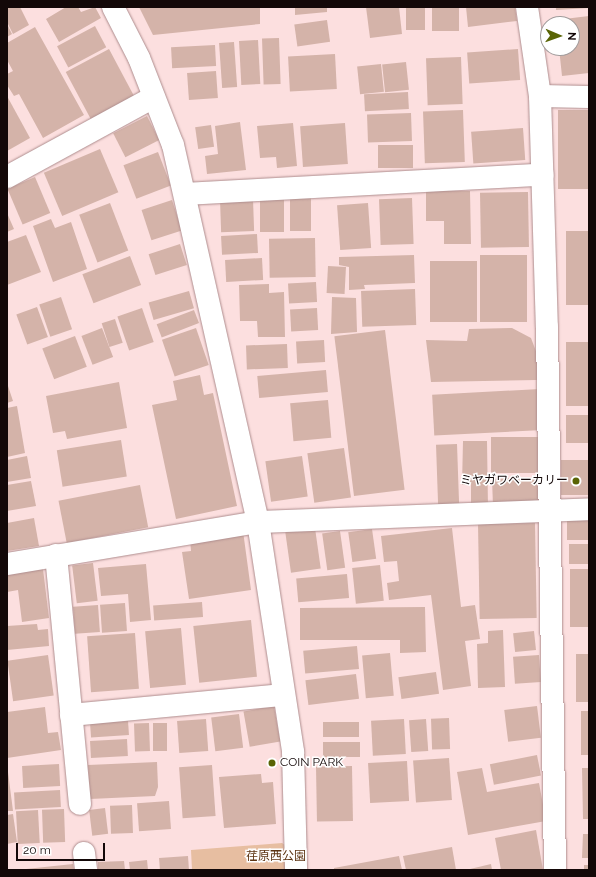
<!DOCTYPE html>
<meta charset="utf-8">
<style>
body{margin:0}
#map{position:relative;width:596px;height:877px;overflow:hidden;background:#fcdfdf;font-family:Raleway,"Noto Sans JP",sans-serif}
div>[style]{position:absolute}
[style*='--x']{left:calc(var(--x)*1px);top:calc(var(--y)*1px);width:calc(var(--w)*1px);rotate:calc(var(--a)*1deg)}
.green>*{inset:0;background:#e7bea1}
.building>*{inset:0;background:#d4b3a9;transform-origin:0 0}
.roads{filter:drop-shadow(0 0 1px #ae8d8e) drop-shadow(0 0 1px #ae8d8e)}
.minor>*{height:22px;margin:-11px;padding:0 11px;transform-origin:11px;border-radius:11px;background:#fff}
.tertiary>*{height:22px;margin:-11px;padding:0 11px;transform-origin:11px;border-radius:11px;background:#fff}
.dots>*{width:11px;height:11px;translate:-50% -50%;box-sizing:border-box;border:2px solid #fff;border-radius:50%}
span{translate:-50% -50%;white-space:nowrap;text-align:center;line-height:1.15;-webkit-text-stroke:3px #fff;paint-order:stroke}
.poi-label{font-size:12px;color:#130808}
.right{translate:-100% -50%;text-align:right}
.left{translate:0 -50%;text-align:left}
.park-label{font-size:12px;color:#5d3513}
.frame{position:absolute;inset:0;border:8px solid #130808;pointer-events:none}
.north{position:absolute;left:540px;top:16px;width:40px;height:40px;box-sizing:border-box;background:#fff;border:1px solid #a19c9c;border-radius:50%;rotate:92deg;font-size:11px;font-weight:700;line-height:16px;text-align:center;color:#130808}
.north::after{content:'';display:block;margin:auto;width:14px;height:18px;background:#596405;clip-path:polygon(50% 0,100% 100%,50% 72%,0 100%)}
.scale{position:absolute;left:16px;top:843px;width:89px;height:18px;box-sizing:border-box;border:2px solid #130808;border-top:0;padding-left:5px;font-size:12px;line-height:14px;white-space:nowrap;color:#130808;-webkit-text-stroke:3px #fff;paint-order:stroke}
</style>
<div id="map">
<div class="green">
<div style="clip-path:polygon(282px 843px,289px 848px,290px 870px,192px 870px,191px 850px)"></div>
</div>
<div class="building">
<div style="clip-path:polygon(7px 7px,20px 7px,29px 25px,13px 34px,7px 22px)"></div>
<div style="clip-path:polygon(66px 7px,78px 7px,81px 12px,95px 7px,101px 18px,59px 42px,46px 19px)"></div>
<div style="clip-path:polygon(139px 7px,260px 7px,260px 24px,153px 35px)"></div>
<div style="clip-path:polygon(295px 7px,327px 7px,327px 12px,295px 15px)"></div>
<div style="clip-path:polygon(366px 7px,399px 7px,402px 34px,370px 38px)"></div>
<div style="left:406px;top:7px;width:19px;height:23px"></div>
<div style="left:432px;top:7px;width:27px;height:24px"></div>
<div style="clip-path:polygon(466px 7px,515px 7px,517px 21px,468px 27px)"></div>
<div style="clip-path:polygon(556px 7px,589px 7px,589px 8px,556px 10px)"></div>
<div style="clip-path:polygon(589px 16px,589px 73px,562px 76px,559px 48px,572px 48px,572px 24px,556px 24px,556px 20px)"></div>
<div style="left:327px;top:20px;width:22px;height:33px;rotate:82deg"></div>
<div style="clip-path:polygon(7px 24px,12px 34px,7px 37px)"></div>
<div style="left:95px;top:26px;width:24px;height:43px;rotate:62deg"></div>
<div style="clip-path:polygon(35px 27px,84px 115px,43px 138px,19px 94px,14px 96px,7px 85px,7px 74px,13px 71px,7px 60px,7px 43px)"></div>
<div style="left:279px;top:38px;width:46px;height:17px;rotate:88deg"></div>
<div style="left:258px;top:40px;width:44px;height:19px;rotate:87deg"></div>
<div style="left:234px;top:42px;width:45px;height:15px;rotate:86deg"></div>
<div style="left:215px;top:45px;width:21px;height:44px;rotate:87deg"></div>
<div style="left:109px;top:49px;width:55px;height:49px;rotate:62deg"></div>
<div style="left:518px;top:49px;width:31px;height:51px;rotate:86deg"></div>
<div style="left:335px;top:54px;width:35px;height:47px;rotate:87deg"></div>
<div style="left:461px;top:57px;width:47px;height:35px;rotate:88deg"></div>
<div style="left:406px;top:62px;width:28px;height:24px;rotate:84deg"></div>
<div style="left:381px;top:64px;width:28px;height:24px;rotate:84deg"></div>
<div style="left:216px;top:71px;width:27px;height:29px;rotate:86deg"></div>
<div style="left:408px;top:92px;width:17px;height:44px;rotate:87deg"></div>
<div style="clip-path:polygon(7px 96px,30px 138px,7px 151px)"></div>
<div style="left:463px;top:110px;width:52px;height:40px;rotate:88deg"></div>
<div style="left:589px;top:110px;width:79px;height:31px;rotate:90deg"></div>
<div style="left:411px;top:113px;width:28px;height:44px;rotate:88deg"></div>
<div style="left:147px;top:116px;width:27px;height:38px;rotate:63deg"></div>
<div style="clip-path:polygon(240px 122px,246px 170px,207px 174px,205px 156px,218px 154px,215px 126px)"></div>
<div style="clip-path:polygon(293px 123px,297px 166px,277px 168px,276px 157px,260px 158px,257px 126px)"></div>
<div style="left:345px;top:123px;width:41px;height:45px;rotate:86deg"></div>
<div style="left:211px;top:125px;width:22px;height:16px;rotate:82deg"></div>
<div style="left:523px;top:128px;width:32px;height:52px;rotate:86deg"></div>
<div style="left:413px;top:145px;width:23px;height:35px;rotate:90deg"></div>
<div style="left:100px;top:149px;width:47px;height:61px;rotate:67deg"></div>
<div style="left:158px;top:152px;width:36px;height:37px;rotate:69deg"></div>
<div style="left:35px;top:177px;width:39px;height:30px;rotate:67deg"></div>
<div style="clip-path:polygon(426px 191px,470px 191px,471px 244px,444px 244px,444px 221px,426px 221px)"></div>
<div style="left:528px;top:192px;width:55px;height:48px;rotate:89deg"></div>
<div style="left:290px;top:197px;width:21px;height:34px"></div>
<div style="left:412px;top:198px;width:46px;height:33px;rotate:88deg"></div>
<div style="left:253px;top:199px;width:32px;height:33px;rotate:88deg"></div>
<div style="left:260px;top:199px;width:24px;height:33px"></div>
<div style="left:172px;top:200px;width:32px;height:32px;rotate:72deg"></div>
<div style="left:110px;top:203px;width:51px;height:33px;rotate:69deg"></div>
<div style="left:368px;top:203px;width:45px;height:31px;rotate:86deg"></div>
<div style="clip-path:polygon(7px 213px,14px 229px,7px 232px)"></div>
<div style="clip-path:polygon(51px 219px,55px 228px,71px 222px,87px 269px,53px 282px,33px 226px)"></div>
<div style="left:566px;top:231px;width:23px;height:74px"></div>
<div style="left:257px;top:234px;width:19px;height:36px;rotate:87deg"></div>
<div style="clip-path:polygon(26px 235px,41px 272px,7px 285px,7px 242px)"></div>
<div style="left:315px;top:238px;width:39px;height:46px;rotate:89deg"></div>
<div style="left:180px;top:244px;width:22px;height:33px;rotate:72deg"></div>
<div style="clip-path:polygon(414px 255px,415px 283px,364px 285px,365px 289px,349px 290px,349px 267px,339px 265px,339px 257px)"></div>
<div style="left:527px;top:255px;width:67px;height:47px;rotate:90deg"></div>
<div style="left:130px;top:256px;width:31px;height:51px;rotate:69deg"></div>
<div style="left:262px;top:258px;width:22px;height:37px;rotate:87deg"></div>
<div style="left:430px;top:261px;width:47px;height:61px"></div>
<div style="left:328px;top:266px;width:18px;height:27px;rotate:3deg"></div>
<div style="left:316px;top:282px;width:20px;height:28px;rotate:87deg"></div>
<div style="clip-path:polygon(269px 284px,269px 293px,284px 292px,285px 337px,258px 337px,257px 321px,240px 321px,239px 285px)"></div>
<div style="left:415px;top:289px;width:36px;height:54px;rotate:88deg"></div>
<div style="left:189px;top:291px;width:18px;height:42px;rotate:74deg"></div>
<div style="left:61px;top:297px;width:34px;height:23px;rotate:71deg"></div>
<div style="clip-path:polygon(332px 297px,356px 298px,357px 332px,331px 334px)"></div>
<div style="left:37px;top:307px;width:32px;height:22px;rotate:70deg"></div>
<div style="left:142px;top:308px;width:36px;height:26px;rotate:71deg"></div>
<div style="left:317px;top:308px;width:22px;height:27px;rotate:87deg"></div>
<div style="left:194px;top:310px;width:14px;height:40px;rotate:69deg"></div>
<div style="left:115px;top:319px;width:25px;height:14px;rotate:72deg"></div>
<div style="left:102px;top:328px;width:31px;height:22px;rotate:69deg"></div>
<div style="left:196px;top:328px;width:39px;height:36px;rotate:71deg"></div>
<div style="clip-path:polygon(512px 328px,531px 338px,537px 354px,537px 380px,431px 382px,426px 340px,467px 341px,469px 329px)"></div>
<div style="left:385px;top:330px;width:161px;height:51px;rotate:83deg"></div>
<div style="left:75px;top:336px;width:33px;height:35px;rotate:69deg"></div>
<div style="left:324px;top:340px;width:22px;height:28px;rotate:87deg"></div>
<div style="left:566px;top:342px;width:23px;height:64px"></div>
<div style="left:287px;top:344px;width:24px;height:41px;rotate:88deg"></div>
<div style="left:326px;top:370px;width:22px;height:69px;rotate:85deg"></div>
<div style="clip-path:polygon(200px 375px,204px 395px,213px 393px,237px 506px,176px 519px,152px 405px,177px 400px,173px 381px)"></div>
<div style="clip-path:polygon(119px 382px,127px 428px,67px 439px,65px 431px,53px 433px,46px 396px)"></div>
<div style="clip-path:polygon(7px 383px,13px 401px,7px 403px)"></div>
<div style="left:540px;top:389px;width:41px;height:108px;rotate:87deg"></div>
<div style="left:328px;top:400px;width:38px;height:38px;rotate:85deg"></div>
<div style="clip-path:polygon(17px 406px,25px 453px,7px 457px,7px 408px)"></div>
<div style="left:589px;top:415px;width:28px;height:23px;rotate:90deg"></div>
<div style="left:543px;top:437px;width:36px;height:52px;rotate:90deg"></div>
<div style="left:121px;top:440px;width:37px;height:65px;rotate:81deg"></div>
<div style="clip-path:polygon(463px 441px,487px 441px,488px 508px,471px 510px,471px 484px,462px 485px)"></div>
<div style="left:457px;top:444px;width:68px;height:21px;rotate:88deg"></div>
<div style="left:344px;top:448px;width:50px;height:37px;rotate:82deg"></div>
<div style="clip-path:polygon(27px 456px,31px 478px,7px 482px,7px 460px)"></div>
<div style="left:302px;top:456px;width:41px;height:37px;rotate:82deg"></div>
<div style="left:589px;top:460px;width:35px;height:28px;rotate:90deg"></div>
<div style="left:545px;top:477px;width:31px;height:53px;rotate:88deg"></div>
<div style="clip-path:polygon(31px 481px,36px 506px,7px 511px,7px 485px)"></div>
<div style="left:140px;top:485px;width:43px;height:83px;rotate:79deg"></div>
<div style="clip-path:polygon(34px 518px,39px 546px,7px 551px,7px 523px)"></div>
<div style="left:589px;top:518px;width:22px;height:22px;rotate:90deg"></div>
<div style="left:535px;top:523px;width:95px;height:57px;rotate:89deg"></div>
<div style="left:315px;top:528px;width:41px;height:30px;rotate:82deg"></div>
<div style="clip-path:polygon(452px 528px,461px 607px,475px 605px,480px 639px,465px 641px,471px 686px,443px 690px,431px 595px,389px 600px,387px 583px,399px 581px,397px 561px,384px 562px,381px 536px)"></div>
<div style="left:372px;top:529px;width:30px;height:24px;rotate:82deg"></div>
<div style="clip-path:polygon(243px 531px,251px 590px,189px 599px,182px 552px,191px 551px,190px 539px)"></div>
<div style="left:340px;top:531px;width:37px;height:18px;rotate:82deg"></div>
<div style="left:569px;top:544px;width:20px;height:20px"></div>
<div style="left:93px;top:563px;width:38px;height:21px;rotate:83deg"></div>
<div style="clip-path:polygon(146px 564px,151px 620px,130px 622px,128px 594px,101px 596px,98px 568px)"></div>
<div style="left:380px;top:565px;width:36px;height:28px;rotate:84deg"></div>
<div style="clip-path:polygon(43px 569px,49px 618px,22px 622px,18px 590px,7px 592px,7px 574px)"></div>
<div style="left:570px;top:569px;width:19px;height:58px"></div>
<div style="left:347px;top:574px;width:24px;height:51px;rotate:85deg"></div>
<div style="left:202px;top:602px;width:15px;height:49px;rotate:86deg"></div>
<div style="left:125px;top:603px;width:28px;height:25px;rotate:86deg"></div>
<div style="left:98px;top:605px;width:27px;height:25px;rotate:86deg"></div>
<div style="clip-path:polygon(425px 607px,426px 652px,400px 653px,400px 640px,300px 640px,300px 608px)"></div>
<div style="left:251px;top:620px;width:57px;height:58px;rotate:84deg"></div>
<div style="clip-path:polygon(37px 624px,38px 630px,48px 629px,49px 646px,7px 650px,7px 626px)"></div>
<div style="left:181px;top:628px;width:57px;height:36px;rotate:85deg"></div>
<div style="clip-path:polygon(503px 630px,505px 687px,478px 688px,477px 644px,488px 643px,488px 631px)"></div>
<div style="left:534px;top:631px;width:19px;height:21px;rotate:84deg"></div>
<div style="left:135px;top:633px;width:56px;height:48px;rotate:86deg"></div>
<div style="left:357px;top:646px;width:23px;height:54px;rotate:85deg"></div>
<div style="left:390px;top:653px;width:43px;height:28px;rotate:85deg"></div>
<div style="left:576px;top:654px;width:13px;height:48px"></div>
<div style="left:48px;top:655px;width:41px;height:41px;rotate:82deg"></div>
<div style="left:539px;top:655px;width:27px;height:26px;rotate:86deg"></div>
<div style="left:436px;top:672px;width:22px;height:38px;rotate:82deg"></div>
<div style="left:356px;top:674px;width:25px;height:51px;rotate:83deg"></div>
<div style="left:274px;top:706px;width:36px;height:31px;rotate:80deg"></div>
<div style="left:537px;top:706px;width:32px;height:33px;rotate:83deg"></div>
<div style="clip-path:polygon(45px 707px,48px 733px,58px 732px,61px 750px,7px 758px,7px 712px)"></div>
<div style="left:581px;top:711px;width:8px;height:44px"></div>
<div style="left:239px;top:714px;width:34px;height:28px;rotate:83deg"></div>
<div style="left:449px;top:718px;width:31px;height:18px;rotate:88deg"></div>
<div style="left:206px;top:719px;width:32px;height:29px;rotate:86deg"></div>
<div style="left:404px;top:719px;width:35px;height:33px;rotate:87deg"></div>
<div style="left:426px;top:719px;width:32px;height:17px;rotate:86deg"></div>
<div style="left:128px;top:721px;width:14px;height:38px;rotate:86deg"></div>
<div style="left:323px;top:722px;width:36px;height:15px"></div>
<div style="left:149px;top:723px;width:28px;height:15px;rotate:88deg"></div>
<div style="left:153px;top:723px;width:14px;height:28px"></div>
<div style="left:127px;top:739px;width:17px;height:37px;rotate:87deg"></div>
<div style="left:323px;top:742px;width:37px;height:15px"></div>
<div style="left:537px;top:755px;width:21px;height:48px;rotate:79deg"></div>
<div style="left:449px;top:758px;width:42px;height:36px;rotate:86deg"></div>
<div style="left:407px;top:761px;width:40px;height:39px;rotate:87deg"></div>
<div style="clip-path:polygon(157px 762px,158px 787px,155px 796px,90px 799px,88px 765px)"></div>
<div style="clip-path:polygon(7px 764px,13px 811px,7px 811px)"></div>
<div style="left:59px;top:764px;width:22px;height:37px;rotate:87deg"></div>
<div style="left:212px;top:765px;width:51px;height:33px;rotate:86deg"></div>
<div style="left:352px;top:766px;width:55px;height:36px;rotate:89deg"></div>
<div style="clip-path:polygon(482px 768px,487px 792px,539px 783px,546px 821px,468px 835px,457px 772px)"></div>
<div style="clip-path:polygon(582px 768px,589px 768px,589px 819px,583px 819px)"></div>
<div style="clip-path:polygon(261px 774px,262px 783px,273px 782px,276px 824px,224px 828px,219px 777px)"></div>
<div style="left:60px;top:790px;width:17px;height:46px;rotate:87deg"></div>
<div style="left:169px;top:801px;width:28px;height:32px;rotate:86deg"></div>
<div style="left:132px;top:805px;width:28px;height:22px;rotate:88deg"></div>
<div style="left:105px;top:808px;width:26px;height:16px;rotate:83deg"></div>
<div style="left:64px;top:809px;width:33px;height:22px;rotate:88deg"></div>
<div style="left:38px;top:810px;width:33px;height:22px;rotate:87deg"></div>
<div style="clip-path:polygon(13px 814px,17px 842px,7px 844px,7px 815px)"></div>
<div style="clip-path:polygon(536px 830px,543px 870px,501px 870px,495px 838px)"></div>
<div style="clip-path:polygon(583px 834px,589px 834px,589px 858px,582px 858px)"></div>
<div style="clip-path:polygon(452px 847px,456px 870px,406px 870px,403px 856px)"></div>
<div style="left:188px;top:856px;width:14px;height:29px;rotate:86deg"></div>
<div style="clip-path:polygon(399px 856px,402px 870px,334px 870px,334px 868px)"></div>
<div style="clip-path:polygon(147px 860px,148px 870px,130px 870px,129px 862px)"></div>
<div style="clip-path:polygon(124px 861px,125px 870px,98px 870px,98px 862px)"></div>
<div style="clip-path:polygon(73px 864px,74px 870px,26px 870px,26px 869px)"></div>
<div style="clip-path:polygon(491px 864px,492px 870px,470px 870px,470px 869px)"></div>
<div style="left:584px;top:865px;width:5px;height:5px"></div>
</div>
<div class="roads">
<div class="minor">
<div style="--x:527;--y:7;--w:90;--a:81.7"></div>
<div style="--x:540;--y:96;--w:231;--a:88.3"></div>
<div style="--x:547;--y:327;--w:543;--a:89.16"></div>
<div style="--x:540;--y:96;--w:49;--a:1.2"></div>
<div style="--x:7;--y:177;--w:167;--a:-28.6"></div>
<div style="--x:186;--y:194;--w:357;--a:-3.1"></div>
<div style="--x:56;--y:555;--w:250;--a:84.5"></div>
<div style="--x:7;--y:564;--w:254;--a:-9.5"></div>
<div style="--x:258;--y:522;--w:331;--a:-2.2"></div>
<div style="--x:71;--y:715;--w:213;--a:-5.4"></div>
<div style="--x:84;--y:853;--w:17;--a:83"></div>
</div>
<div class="tertiary">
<div style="--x:113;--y:7;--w:57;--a:63"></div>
<div style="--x:139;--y:58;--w:93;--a:68.7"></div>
<div style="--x:173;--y:145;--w:386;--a:77.3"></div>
<div style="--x:258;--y:522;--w:233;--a:81.3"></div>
<div style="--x:293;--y:752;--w:118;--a:88.5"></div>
</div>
</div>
<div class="dots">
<div style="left:576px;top:481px;background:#596405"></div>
<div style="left:272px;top:763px;background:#596405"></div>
</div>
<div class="poi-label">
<span class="right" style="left:568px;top:481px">ミヤガワベーカリー</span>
<span class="left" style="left:280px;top:763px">COIN PARK</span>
</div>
<div class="park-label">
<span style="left:276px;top:857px">荏原西公園</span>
</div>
<div class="frame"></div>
<div class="north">N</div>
<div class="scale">20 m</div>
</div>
